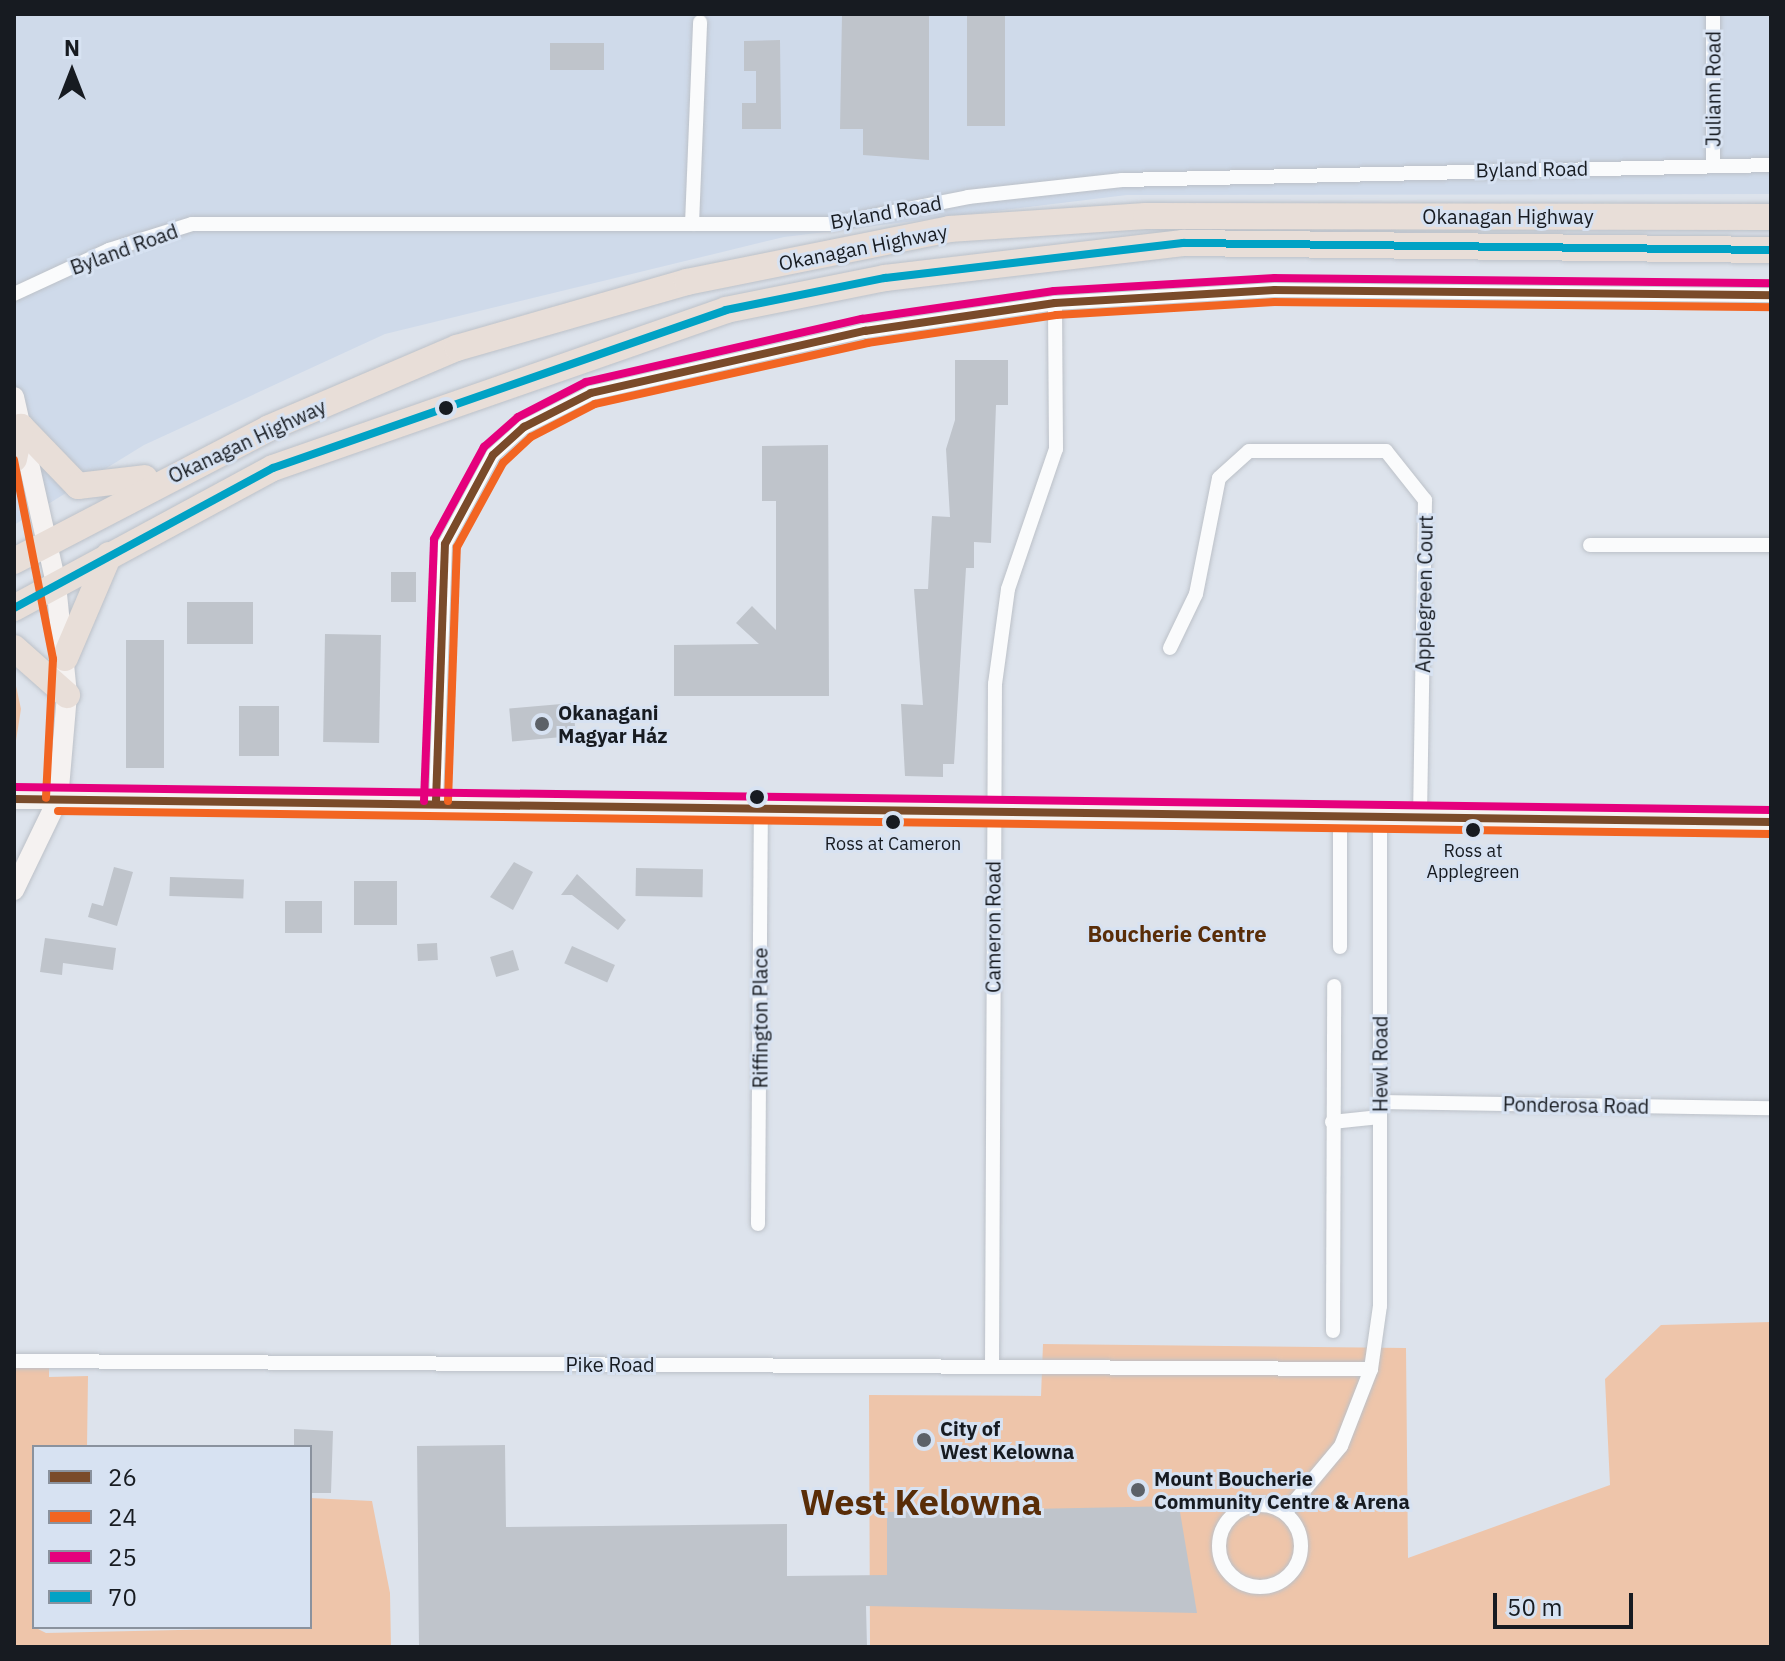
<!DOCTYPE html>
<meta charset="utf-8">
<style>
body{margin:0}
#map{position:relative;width:1785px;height:1661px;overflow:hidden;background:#dde3ec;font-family:"IBM Plex Sans",sans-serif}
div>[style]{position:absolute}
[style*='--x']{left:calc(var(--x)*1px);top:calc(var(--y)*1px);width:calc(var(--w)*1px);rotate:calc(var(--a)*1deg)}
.built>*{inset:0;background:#cfdaea}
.green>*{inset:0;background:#eec5aa}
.building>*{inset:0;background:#bfc4cb;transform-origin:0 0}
.roads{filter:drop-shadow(0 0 2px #bcc1c8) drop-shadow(0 0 2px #bcc1c8)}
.street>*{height:14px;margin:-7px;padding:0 7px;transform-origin:7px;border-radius:7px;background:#fafbfc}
.street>.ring{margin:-7px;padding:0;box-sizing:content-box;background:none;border:14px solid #fafbfc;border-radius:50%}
.secondary>*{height:20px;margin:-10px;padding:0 10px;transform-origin:10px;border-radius:10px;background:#f5f2f1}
.highway>*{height:26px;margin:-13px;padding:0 13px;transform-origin:13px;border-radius:13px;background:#e8ded8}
.bus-1>*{height:8px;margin:-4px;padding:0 4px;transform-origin:4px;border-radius:4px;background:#7a4b2a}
.bus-2>*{height:8px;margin:-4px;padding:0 4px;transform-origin:4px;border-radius:4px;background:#f26522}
.bus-3>*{height:8px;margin:-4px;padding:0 4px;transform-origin:4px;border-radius:4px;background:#e5007d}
.bus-4>*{height:8px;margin:-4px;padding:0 4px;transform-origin:4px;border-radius:4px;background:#01a2c5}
.dots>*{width:22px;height:22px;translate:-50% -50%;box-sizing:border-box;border:4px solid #d7e2f2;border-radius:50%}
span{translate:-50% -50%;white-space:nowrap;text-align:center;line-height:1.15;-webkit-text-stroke:6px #d7e2f2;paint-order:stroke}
.bus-label{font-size:18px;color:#171b21}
.street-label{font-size:20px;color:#171b21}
.poi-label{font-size:20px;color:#171b21;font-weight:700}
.left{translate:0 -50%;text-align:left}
.neighbourhood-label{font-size:22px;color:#592d08;font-weight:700}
.town-label{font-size:36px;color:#592d08;font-weight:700}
.frame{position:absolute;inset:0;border:16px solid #171b21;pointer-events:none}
.legend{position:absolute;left:32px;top:1445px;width:280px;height:184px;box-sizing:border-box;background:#d7e2f2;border:2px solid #8a929e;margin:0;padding:10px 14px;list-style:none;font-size:24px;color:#171b21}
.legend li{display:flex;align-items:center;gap:16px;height:40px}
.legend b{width:40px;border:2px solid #8a929e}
.north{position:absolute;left:32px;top:32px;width:80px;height:80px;-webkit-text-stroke:6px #d7e2f2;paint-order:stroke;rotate:0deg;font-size:22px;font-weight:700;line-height:32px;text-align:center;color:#171b21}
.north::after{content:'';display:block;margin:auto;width:28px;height:36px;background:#171b21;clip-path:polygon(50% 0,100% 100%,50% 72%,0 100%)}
.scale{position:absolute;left:1493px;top:1593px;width:140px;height:36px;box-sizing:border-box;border:4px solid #171b21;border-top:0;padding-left:10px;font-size:24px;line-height:28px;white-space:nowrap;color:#171b21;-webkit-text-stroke:6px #d7e2f2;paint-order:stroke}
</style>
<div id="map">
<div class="built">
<div style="clip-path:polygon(14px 14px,1771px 14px,1771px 194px,1127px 195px,784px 237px,385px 334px,144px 445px,14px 525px)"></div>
</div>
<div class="green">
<div style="clip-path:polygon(14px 677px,21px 709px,14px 753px)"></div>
<div style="clip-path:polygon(1771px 1322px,1771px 1647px,870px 1647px,869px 1395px,1041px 1396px,1043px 1344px,1406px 1348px,1408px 1558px,1610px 1485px,1605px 1379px,1661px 1325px)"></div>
<div style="clip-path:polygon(49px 1367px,49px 1377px,88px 1376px,87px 1447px,34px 1447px,34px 1627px,46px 1633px,310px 1627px,310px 1498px,372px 1501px,390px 1593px,391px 1647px,14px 1647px,14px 1368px)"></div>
</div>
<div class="building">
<div style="clip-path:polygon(842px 14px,929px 14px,929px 160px,863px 155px,863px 129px,840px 129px)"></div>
<div style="left:967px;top:14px;width:38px;height:112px"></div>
<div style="clip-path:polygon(780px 40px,781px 129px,742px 129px,742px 103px,756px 103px,756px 71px,744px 71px,744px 41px)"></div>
<div style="left:550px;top:43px;width:54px;height:27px"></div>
<div style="clip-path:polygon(955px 360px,1008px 360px,1008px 405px,996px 405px,991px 543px,974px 542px,974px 568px,966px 568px,954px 764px,943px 764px,943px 777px,905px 776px,901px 704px,923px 705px,914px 589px,928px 589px,932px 516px,950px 517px,946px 449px,955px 420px)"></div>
<div style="clip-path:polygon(828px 445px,829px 696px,674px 696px,674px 645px,759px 644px,736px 623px,752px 606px,776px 630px,776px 501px,762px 501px,762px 446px)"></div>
<div style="left:391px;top:572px;width:25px;height:30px"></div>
<div style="left:187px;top:602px;width:66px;height:42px"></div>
<div style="left:325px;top:634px;width:56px;height:108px;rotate:1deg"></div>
<div style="left:126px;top:640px;width:38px;height:128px"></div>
<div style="left:573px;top:703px;width:33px;height:64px;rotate:85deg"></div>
<div style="left:239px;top:706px;width:40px;height:50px"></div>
<div style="clip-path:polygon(514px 862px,533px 872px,513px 910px,490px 897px)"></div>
<div style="clip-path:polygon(114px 867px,133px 872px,117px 926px,88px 917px,92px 903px,103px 906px)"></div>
<div style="left:636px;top:868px;width:67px;height:28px;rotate:1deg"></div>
<div style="clip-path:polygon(577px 874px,626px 920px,618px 930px,572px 895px,561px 895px)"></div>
<div style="left:170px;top:877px;width:74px;height:19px;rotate:2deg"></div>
<div style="left:354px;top:881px;width:43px;height:44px"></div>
<div style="left:285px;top:901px;width:37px;height:32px"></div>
<div style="clip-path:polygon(45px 938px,116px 948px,113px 970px,63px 963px,62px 975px,40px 972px)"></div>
<div style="left:437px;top:943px;width:17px;height:20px;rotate:87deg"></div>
<div style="left:572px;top:946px;width:47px;height:19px;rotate:24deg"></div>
<div style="left:513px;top:950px;width:21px;height:24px;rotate:73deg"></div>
<div style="clip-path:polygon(294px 1429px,333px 1431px,331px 1493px,312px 1493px,310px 1447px,294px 1447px)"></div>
<div style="clip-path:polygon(505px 1445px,506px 1527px,787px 1524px,787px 1576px,887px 1575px,887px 1512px,1179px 1506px,1197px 1613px,866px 1606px,867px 1647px,419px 1647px,417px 1446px)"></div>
</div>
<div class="roads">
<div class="street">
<div style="--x:1713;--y:14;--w:151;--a:90"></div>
<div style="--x:692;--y:224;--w:202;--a:-87.7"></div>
<div style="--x:14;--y:294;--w:105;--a:-24.9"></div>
<div style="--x:109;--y:250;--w:87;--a:-17.4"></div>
<div style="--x:192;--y:224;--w:639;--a:0"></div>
<div style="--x:831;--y:224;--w:140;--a:-11.1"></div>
<div style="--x:968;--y:197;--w:155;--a:-6.3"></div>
<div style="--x:1122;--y:180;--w:649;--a:-1.32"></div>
<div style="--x:1590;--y:545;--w:181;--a:0"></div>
<div style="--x:1170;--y:648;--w:60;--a:-64.3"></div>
<div style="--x:1196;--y:594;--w:118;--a:-78.8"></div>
<div style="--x:1219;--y:478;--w:40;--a:-42"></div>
<div style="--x:1249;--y:451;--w:137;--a:0"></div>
<div style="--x:1386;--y:451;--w:63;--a:51.5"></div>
<div style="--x:1425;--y:500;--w:319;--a:90.9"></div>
<div style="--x:436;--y:801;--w:257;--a:-88"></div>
<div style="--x:445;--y:544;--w:101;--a:-61.7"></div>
<div style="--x:493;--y:455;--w:42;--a:-42.1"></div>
<div style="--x:524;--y:427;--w:75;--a:-26.9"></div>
<div style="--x:591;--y:393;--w:281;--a:-12.8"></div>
<div style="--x:865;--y:331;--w:192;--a:-8.4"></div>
<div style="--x:1055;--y:303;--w:220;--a:-3.4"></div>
<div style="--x:1275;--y:290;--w:496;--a:0.6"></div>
<div style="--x:1340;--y:821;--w:126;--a:90"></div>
<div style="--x:1380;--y:1102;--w:391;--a:0.9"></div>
<div style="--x:1332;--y:1122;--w:48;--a:-5.9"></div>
<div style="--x:758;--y:1224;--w:412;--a:-89.6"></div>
<div style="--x:1333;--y:1331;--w:345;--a:-89.8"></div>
<div style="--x:14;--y:1361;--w:1357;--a:0.34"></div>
<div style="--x:992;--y:1366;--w:682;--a:-89.75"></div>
<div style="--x:995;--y:684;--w:96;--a:-82.2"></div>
<div style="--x:1008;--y:589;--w:148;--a:-71.1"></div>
<div style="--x:1056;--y:449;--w:146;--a:-90.4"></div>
<div class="ring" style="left:1219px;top:1505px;width:68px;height:68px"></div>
<div style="--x:1285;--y:1513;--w:87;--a:-50.1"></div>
<div style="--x:1341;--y:1446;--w:83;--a:-68.7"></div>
<div style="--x:1371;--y:1369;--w:64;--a:-81.9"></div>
<div style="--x:1380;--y:1306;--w:485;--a:-90"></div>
</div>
<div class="secondary">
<div style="--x:14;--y:397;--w:192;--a:77.3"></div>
<div style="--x:56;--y:584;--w:112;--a:84.3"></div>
<div style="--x:67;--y:695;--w:104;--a:94.9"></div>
<div style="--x:58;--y:799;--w:101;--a:115.8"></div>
<div style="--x:14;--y:799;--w:1757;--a:0.75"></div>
</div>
<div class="highway">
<div style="--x:21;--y:427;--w:82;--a:46"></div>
<div style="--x:78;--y:486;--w:67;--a:-6.8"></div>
<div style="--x:14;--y:459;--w:33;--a:-78"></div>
<div style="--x:14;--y:561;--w:288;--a:-27.5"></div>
<div style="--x:269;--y:428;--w:204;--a:-23.1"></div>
<div style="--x:457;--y:348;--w:239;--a:-16"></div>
<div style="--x:687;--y:282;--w:267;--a:-11.4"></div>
<div style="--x:949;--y:229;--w:197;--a:-3.8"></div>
<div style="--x:1146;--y:216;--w:625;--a:0.09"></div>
<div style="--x:14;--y:608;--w:294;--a:-28.4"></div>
<div style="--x:273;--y:468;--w:480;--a:-19.2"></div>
<div style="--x:726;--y:310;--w:162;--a:-11.4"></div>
<div style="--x:885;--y:278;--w:300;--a:-6.7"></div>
<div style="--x:1183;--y:243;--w:588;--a:0.68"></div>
<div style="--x:14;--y:648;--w:71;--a:41.6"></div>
<div style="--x:65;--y:658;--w:112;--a:-66.9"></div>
</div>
</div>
<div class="bus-1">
<div style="--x:14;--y:799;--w:1757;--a:0.75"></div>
<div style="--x:436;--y:801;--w:257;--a:-88"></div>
<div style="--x:445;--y:544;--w:101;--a:-61.7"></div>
<div style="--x:493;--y:455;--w:42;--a:-42.1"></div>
<div style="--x:524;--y:427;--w:75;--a:-26.9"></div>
<div style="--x:591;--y:393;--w:281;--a:-12.8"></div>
<div style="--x:865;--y:331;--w:192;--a:-8.4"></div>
<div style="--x:1055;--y:303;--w:220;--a:-3.4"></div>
<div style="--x:1275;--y:290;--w:496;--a:0.6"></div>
</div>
<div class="bus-2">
<div style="--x:14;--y:460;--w:203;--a:78.9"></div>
<div style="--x:53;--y:659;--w:139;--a:92.9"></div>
<div style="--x:448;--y:801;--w:254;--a:-88"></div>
<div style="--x:457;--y:547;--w:96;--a:-61.3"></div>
<div style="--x:503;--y:463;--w:38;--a:-43"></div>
<div style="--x:531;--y:437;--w:72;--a:-27.3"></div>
<div style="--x:595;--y:404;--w:279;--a:-12.6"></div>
<div style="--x:867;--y:343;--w:191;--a:-8.4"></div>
<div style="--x:1056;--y:315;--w:219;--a:-3.4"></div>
<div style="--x:1275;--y:302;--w:496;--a:0.6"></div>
<div style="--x:58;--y:811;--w:1713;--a:0.77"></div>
</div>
<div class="bus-3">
<div style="--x:14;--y:787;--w:1757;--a:0.75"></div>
<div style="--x:424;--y:801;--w:262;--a:-87.8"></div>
<div style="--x:434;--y:539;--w:105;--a:-61.5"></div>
<div style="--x:484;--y:447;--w:45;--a:-41.4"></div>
<div style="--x:518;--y:417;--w:76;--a:-27.2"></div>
<div style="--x:586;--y:382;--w:283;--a:-12.9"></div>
<div style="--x:862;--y:319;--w:194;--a:-8.3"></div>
<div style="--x:1054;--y:291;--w:221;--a:-3.4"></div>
<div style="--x:1275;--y:278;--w:496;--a:0.6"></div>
</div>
<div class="bus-4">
<div style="--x:14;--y:608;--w:294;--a:-28.4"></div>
<div style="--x:273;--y:468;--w:480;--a:-19.2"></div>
<div style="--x:726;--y:310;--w:162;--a:-11.4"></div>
<div style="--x:885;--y:278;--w:300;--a:-6.7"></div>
<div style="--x:1183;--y:243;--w:588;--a:0.68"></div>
</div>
<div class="dots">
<div style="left:446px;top:408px;background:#171b21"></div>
<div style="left:542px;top:724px;background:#5c6168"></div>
<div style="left:757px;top:797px;background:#171b21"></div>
<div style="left:893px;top:822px;background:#171b21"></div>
<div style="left:1473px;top:830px;background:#171b21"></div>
<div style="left:924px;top:1440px;background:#5c6168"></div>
<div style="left:1138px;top:1490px;background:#5c6168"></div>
</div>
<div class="bus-label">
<span style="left:893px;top:844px">Ross at Cameron</span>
<span style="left:1473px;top:862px">Ross at<br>Applegreen</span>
</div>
<div class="street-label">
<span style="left:1713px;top:89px;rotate:-90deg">Juliann Road</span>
<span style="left:1532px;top:169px;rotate:-1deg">Byland Road</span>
<span style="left:886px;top:212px;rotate:-10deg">Byland Road</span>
<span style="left:1508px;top:216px">Okanagan Highway</span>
<span style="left:863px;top:247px;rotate:-11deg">Okanagan Highway</span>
<span style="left:124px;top:249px;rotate:-20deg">Byland Road</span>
<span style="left:247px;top:441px;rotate:-25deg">Okanagan Highway</span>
<span style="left:1424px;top:594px;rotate:-89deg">Applegreen Court</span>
<span style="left:993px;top:927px;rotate:-90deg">Cameron Road</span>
<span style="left:760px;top:1018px;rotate:-90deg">Riffington Place</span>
<span style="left:1380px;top:1064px;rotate:-90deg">Hewl Road</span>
<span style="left:1576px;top:1105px;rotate:1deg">Ponderosa Road</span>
<span style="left:610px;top:1364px">Pike Road</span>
</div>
<div class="poi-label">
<span class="left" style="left:558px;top:724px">Okanagani<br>Magyar Ház</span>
<span class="left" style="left:940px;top:1440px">City of<br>West Kelowna</span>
<span class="left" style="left:1154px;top:1490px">Mount Boucherie<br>Community Centre &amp; Arena</span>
</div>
<div class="neighbourhood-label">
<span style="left:1177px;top:934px">Boucherie Centre</span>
</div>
<div class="town-label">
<span style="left:921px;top:1502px">West Kelowna</span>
</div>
<div class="frame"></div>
<ul class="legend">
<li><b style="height:10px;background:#7a4b2a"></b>26</li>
<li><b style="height:10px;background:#f26522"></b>24</li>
<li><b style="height:10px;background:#e5007d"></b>25</li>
<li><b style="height:10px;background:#01a2c5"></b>70</li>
</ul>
<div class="north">N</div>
<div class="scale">50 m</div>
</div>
